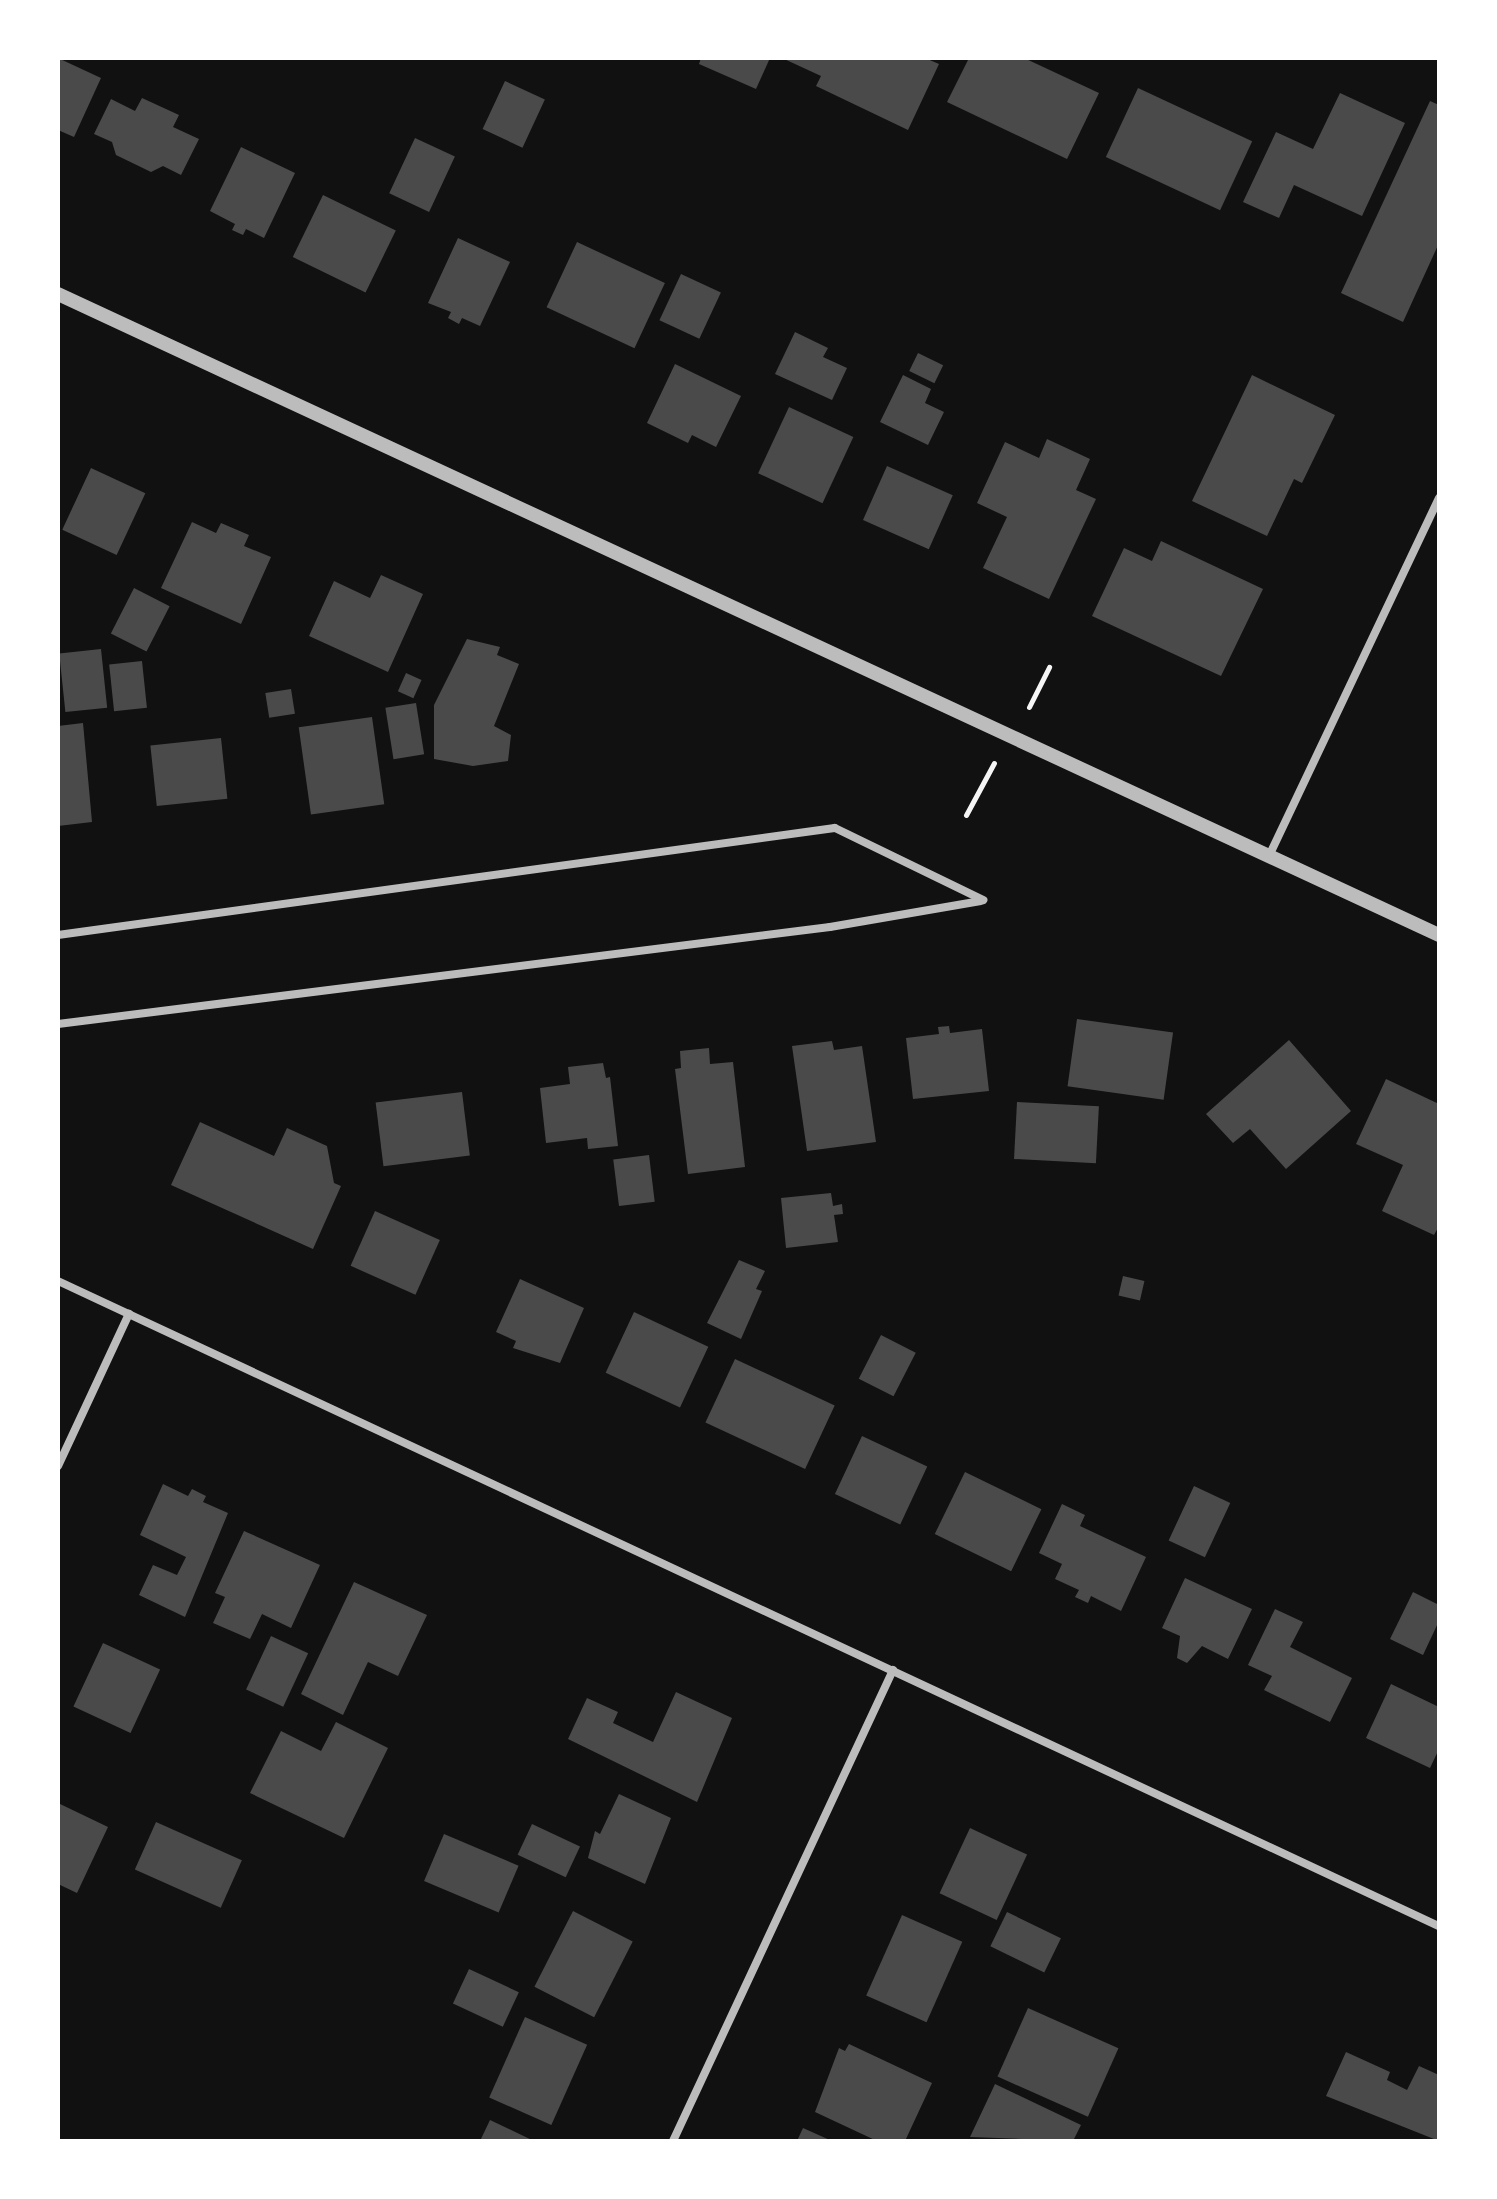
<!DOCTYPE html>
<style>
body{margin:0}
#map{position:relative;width:1497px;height:2199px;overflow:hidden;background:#111;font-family:"Source Sans 3",sans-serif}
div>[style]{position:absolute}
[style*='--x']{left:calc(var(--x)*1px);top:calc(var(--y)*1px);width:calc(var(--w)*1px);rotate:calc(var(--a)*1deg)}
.building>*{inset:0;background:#4a4a4a;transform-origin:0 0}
.path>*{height:5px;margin:-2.5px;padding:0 2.5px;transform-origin:2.5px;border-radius:2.5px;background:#f5f5f5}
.minor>*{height:8px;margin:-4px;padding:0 4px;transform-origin:4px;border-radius:4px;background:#bcbcbc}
.tertiary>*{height:14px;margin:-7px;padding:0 7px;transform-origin:7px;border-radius:7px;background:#bcbcbc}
span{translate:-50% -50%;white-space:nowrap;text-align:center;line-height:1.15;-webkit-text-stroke:7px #fff;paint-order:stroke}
.frame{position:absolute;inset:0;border:60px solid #fff;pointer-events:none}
</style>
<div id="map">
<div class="building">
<div style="clip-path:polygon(58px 58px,101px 78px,74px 137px,58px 130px)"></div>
<div style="clip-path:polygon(701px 58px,770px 58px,756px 89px,699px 64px)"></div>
<div style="clip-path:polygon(782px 58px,925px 58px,939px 64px,908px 130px,816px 86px,821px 76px)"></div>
<div style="clip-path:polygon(969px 58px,1024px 58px,1099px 93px,1067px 159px,947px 102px)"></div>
<div style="left:505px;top:81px;width:44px;height:53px;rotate:25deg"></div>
<div style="left:1138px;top:88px;width:126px;height:76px;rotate:25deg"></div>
<div style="clip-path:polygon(1340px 93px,1405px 123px,1362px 216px,1294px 185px,1279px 218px,1243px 202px,1276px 132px,1313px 149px)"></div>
<div style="clip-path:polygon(142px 98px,179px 115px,173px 127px,199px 139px,181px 175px,163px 166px,151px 172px,116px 155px,112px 142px,94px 134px,111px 99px,135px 111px)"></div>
<div style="clip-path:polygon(1430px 101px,1439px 105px,1439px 243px,1403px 322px,1341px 293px)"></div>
<div style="left:415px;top:138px;width:44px;height:61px;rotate:25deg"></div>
<div style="clip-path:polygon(241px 147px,295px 173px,264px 238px,246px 229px,243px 235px,232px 230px,235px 224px,210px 211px)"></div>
<div style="left:323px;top:195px;width:81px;height:69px;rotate:26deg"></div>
<div style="clip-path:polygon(458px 238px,510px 262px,480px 326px,462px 318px,459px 324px,448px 318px,451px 312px,428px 303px)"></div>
<div style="left:577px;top:242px;width:97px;height:72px;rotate:25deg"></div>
<div style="left:681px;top:274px;width:44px;height:51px;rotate:25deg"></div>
<div style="clip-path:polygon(795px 332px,828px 348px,823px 357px,847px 368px,832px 400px,775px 374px)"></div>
<div style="left:918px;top:353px;width:28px;height:20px;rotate:26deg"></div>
<div style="clip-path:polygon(675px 364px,741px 396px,716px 447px,692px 435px,688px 443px,647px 423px)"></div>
<div style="clip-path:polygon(903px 375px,931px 389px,925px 403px,944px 412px,928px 445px,880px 422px)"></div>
<div style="clip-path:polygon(1252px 375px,1335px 415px,1302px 483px,1294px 479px,1267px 536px,1192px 501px)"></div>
<div style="left:789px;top:407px;width:71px;height:73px;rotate:25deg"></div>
<div style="clip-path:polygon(1047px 439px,1090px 459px,1076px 490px,1096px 499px,1049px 599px,983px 568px,1007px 517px,977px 503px,1005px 442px,1039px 458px)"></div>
<div style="left:887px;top:466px;width:72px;height:59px;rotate:24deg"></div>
<div style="left:91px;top:468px;width:60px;height:68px;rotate:25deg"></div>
<div style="clip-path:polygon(192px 522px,216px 533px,221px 523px,249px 535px,244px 546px,271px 557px,241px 624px,161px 588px)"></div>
<div style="clip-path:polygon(1161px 541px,1263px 589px,1221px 676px,1092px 616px,1124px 548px,1152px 561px)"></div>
<div style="clip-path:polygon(381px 575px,423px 594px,388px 672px,309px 636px,334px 581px,370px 598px)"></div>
<div style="left:134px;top:588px;width:40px;height:51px;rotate:27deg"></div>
<div style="clip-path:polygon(467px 639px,500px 647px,497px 655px,519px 664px,494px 726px,511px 735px,508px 761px,473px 766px,434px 759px,434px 705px)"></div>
<div style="left:101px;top:649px;width:59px;height:42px;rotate:84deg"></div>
<div style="left:142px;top:661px;width:47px;height:33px;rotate:84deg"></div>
<div style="left:406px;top:673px;width:17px;height:20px;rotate:24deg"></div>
<div style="left:291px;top:689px;width:25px;height:26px;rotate:81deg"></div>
<div style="left:416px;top:703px;width:52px;height:31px;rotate:81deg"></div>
<div style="left:372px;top:717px;width:88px;height:74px;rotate:82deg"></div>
<div style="clip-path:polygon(83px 723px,92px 822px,58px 826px,58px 726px)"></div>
<div style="left:221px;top:738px;width:61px;height:71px;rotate:84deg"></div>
<div style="left:1077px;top:1019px;width:97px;height:68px;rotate:8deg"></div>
<div style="clip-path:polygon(949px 1026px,950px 1033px,982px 1029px,989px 1091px,913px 1099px,906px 1038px,939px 1034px,938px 1027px)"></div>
<div style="clip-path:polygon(1289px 1040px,1351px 1111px,1286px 1169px,1250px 1129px,1233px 1143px,1206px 1114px)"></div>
<div style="clip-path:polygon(832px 1041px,834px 1050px,862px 1046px,876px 1142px,807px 1151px,792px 1046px)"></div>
<div style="clip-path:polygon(709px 1048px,710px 1064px,733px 1062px,745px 1167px,688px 1174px,675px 1069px,681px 1068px,680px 1051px)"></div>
<div style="clip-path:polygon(603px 1063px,606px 1078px,610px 1077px,618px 1146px,588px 1149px,587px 1138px,546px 1143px,540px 1088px,570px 1084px,568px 1067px)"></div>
<div style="clip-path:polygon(1386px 1079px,1439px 1104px,1439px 1226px,1434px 1235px,1382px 1211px,1403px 1165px,1356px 1144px)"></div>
<div style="left:462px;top:1092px;width:64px;height:87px;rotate:83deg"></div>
<div style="left:1017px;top:1102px;width:82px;height:57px;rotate:3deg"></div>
<div style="clip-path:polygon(200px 1122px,274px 1156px,287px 1128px,327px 1146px,334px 1183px,341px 1186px,313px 1249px,171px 1185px)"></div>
<div style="left:649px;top:1155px;width:47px;height:36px;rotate:83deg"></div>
<div style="clip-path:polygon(831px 1193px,833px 1206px,842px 1204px,843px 1214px,834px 1215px,838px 1242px,786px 1248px,781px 1198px)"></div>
<div style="left:375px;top:1211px;width:71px;height:60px;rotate:24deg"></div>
<div style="clip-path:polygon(739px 1260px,765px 1271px,756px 1289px,762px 1291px,741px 1339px,707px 1323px)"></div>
<div style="left:1123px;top:1276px;width:22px;height:20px;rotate:13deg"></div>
<div style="clip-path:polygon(520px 1279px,584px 1308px,560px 1363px,513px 1348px,516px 1341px,496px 1332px)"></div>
<div style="left:634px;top:1312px;width:82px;height:67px;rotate:25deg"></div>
<div style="left:881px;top:1335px;width:39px;height:49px;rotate:27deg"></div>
<div style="left:735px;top:1359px;width:110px;height:70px;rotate:25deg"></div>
<div style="left:862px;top:1436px;width:72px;height:64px;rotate:25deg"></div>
<div style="left:965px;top:1472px;width:85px;height:69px;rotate:26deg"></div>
<div style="clip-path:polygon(163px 1484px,188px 1496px,192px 1489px,206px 1496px,203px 1502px,228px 1513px,185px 1617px,139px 1595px,153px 1565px,177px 1575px,186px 1557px,140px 1535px)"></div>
<div style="left:1194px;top:1486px;width:40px;height:60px;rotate:25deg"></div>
<div style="clip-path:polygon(1062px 1504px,1085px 1515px,1080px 1526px,1146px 1557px,1121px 1611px,1091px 1596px,1088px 1603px,1075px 1597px,1079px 1590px,1055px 1579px,1062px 1564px,1039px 1553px)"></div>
<div style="clip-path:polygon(244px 1531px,320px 1565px,291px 1628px,262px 1614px,250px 1639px,213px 1623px,225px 1597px,215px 1593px)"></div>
<div style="clip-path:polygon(1185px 1578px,1252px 1609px,1228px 1659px,1202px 1646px,1187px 1663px,1177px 1658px,1180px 1636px,1162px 1628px)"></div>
<div style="clip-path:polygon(354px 1582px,427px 1615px,398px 1676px,368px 1662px,343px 1715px,301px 1694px)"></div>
<div style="clip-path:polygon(1413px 1592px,1439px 1605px,1439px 1621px,1423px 1655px,1390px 1639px)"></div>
<div style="clip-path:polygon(1275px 1609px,1303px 1622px,1290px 1647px,1352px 1678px,1330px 1722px,1264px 1690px,1272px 1676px,1248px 1665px)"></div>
<div style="left:271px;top:1636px;width:41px;height:59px;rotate:25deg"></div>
<div style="left:103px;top:1643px;width:63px;height:70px;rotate:25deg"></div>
<div style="clip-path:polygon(1391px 1684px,1439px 1707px,1439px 1749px,1430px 1768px,1366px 1738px)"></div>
<div style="clip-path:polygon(676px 1692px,732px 1718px,697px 1802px,568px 1739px,587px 1698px,618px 1712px,613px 1723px,653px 1742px)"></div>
<div style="clip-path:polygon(336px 1722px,388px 1748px,344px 1838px,250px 1793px,281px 1731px,321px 1751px)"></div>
<div style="clip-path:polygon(619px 1794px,671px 1818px,645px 1884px,588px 1858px,595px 1831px,600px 1834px)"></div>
<div style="clip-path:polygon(58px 1803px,108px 1827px,77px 1893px,58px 1884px)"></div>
<div style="left:156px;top:1822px;width:94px;height:52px;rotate:24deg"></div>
<div style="left:532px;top:1824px;width:53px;height:34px;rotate:25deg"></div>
<div style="left:970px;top:1828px;width:63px;height:72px;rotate:25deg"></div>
<div style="left:444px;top:1834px;width:81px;height:51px;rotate:23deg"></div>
<div style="left:573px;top:1911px;width:67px;height:85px;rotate:27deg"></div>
<div style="left:1007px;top:1912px;width:60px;height:38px;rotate:26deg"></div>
<div style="left:902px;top:1915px;width:66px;height:88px;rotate:24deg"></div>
<div style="left:469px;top:1969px;width:55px;height:38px;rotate:25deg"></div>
<div style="left:1028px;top:2008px;width:99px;height:75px;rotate:24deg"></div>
<div style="left:525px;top:2017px;width:68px;height:88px;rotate:24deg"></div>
<div style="clip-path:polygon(849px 2044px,932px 2083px,905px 2141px,877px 2141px,815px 2112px,839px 2048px,845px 2051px)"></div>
<div style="clip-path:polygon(1346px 2052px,1390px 2072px,1387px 2080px,1407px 2090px,1419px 2066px,1439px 2075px,1439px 2141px,1326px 2096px)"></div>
<div style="clip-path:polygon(995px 2084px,1081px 2125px,1073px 2141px,970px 2137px)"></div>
<div style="clip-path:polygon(490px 2120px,534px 2141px,480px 2141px)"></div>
<div style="clip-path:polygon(803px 2128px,832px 2141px,797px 2141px)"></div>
</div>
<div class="path">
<div style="--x:1029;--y:707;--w:45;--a:-63.4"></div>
<div style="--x:966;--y:815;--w:59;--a:-61.7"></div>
</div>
<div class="minor">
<div style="--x:1269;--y:856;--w:396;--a:-64.6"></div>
<div style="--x:58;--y:935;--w:784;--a:-7.84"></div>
<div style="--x:835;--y:828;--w:165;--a:25.9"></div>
<div style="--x:58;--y:1024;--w:778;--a:-7.16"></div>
<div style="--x:830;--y:927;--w:153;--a:-9.8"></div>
<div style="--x:58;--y:1281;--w:1524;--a:25.04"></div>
<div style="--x:58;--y:1466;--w:168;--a:-65"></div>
<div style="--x:673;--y:2141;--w:520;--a:-64.96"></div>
</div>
<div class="tertiary">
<div style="--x:58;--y:294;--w:1523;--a:24.9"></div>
</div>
<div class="frame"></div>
</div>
